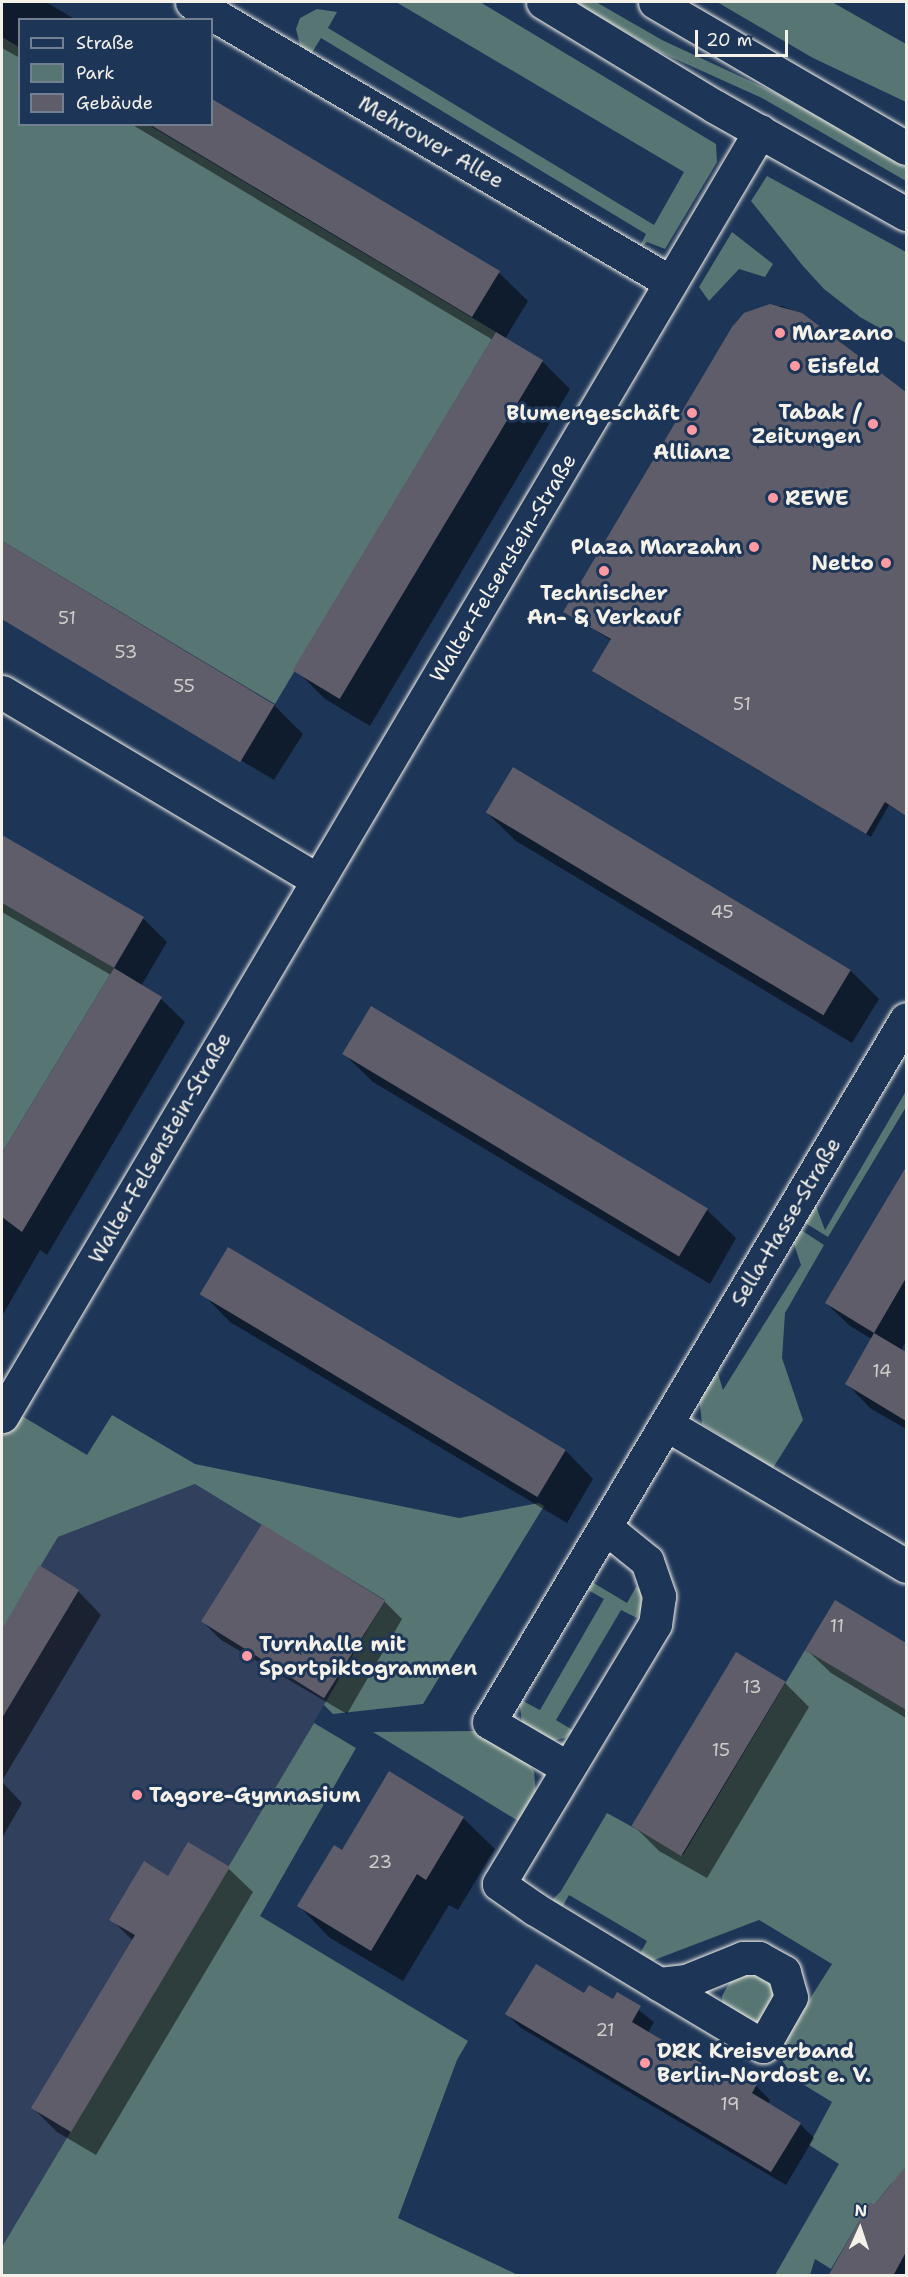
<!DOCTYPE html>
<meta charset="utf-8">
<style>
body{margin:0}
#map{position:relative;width:908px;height:2277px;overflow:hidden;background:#1d3557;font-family:"Shantell Sans",sans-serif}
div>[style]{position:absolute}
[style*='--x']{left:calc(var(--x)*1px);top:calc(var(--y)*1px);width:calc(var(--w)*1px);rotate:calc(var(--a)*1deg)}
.built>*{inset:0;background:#31415d}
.green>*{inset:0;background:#577573}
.shadow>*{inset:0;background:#0007}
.building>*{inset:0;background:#605d6b;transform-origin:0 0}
.roads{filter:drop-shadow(0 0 2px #f4f1e8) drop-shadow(0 0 2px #f4f1e8)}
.minor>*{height:33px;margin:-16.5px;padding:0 16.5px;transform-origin:16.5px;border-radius:16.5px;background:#1d3557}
.major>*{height:33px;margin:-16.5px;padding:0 16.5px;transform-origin:16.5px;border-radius:16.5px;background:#1d3557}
.dots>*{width:16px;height:16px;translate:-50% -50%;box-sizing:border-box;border:3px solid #1d3557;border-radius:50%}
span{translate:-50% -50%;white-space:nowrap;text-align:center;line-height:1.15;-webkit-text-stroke:6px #1d3557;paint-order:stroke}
.number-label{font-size:18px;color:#cfccc9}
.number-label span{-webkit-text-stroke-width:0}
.street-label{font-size:21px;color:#f4f1e8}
.poi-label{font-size:21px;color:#f4f1e8;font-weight:700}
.left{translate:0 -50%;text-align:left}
.right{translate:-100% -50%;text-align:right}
.frame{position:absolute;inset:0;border:3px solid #f4f1e8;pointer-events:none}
.legend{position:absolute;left:18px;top:18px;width:195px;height:108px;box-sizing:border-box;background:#1d3557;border:2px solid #738091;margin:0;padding:8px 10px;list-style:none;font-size:18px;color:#f4f1e8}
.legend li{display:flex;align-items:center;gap:12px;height:30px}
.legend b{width:30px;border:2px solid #738091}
.north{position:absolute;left:830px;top:2199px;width:60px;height:60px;-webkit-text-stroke:4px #1d3557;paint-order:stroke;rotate:3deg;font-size:16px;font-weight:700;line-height:24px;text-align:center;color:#f4f1e8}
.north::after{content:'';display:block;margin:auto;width:21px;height:27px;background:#f4f1e8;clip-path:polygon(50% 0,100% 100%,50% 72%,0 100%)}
.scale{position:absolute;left:695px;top:30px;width:93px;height:27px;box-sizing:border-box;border:3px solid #f4f1e8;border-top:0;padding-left:8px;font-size:18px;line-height:21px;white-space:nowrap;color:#f4f1e8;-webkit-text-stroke:4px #1d3557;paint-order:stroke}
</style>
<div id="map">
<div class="built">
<div style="clip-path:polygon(195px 1484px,385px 1600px,230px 1867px,2px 2247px,2px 1629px,58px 1537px)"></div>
</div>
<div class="green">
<div style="clip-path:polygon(396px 2px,480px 2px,716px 144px,717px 162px,665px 249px,647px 242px,638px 250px,646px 234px,321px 38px,311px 54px,300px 45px,296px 29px,300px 18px,317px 9px,337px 12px,328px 28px,654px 225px,684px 172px)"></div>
<div style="clip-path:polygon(574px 2px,596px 2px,662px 40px,778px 94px,906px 167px,906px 181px,762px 98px,662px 53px)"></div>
<div style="clip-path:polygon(717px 2px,832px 2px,906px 44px,906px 102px,813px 58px)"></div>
<div style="clip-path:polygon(2px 37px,19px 47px,20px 124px,149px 125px,496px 332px,275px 704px,2px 541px)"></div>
<div style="clip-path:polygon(767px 176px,906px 252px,906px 343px,860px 317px,824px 289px,803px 266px,751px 201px)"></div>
<div style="clip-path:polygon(732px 232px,773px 264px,765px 277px,739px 269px,709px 301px,699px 287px)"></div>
<div style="clip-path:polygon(2px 903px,114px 968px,2px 1153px)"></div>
<div style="clip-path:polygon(906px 1091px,906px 1107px,828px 1237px,802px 1221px,814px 1201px,825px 1230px)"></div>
<div style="clip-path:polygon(798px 1228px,824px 1245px,785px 1313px,782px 1358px,803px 1420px,773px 1468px,702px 1424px,699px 1396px,716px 1367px,723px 1390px,801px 1265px,792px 1238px)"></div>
<div style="clip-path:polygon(17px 1413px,87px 1455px,112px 1415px,195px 1464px,459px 1518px,539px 1503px,544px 1506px,423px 1704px,333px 1714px,324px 1705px,385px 1600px,195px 1484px,58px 1537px,2px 1630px,2px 1437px)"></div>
<div style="clip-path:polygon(592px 1582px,627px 1603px,636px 1587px,642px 1590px,641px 1609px,637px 1618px,621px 1610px,556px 1720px,574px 1731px,565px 1738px,551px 1741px,522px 1724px,520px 1706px,521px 1700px,540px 1710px,604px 1599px,588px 1590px)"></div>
<div style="clip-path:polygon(805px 1650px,906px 1710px,906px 2176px,891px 2184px,874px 2205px,870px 2203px,831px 2269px,815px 2259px,810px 2275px,775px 2275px,839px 2164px,809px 2145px,832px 2102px,796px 2080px,776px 2052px,832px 1964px,759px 1920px,641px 1965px,636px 1961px,647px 1941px,569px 1895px,559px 1913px,547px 1905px,561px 1891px,607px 1813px,683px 1855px)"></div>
<div style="clip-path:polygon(314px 1723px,356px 1748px,260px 1916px,468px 2041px,457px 2060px,398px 2218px,518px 2275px,2px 2275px,2px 2247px)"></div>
<div style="clip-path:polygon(474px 1731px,526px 1761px,534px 1771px,536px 1794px,520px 1822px,373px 1732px)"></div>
<div style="clip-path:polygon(753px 1966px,777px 1980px,778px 1998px,763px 2021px,747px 2026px,723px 2012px,722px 1996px,734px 1974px)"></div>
</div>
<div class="shadow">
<div style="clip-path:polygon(2px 2px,46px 2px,76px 20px,20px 20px,20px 58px,2px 48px)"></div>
<div style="clip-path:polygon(212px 101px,499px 273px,528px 301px,505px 339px,542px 361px,570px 389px,370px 726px,325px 699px,296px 670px,493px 340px,131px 124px,212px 124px)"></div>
<div style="clip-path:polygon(782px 306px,801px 314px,906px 392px,906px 816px,889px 805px,871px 837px,598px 675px,594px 671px,612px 641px,565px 611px,763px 307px)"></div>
<div style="clip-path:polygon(2px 543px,274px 705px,303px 734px,274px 780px,2px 618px)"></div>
<div style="clip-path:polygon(487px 813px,850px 970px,879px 999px,852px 1043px,516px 841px)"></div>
<div style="clip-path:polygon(2px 836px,143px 918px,167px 942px,141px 986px,161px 999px,185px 1022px,47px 1255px,40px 1250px,2px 1316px,2px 1156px,111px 975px,2px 912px)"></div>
<div style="clip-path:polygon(344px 1054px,707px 1210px,736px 1238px,710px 1284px,373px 1082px)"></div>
<div style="clip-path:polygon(906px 1169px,906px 1341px,901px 1351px,906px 1354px,906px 1429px,870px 1408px,847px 1384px,872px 1339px,850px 1326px,826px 1303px)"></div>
<div style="clip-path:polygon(202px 1293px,565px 1450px,593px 1479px,567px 1523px,230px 1322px)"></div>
<div style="clip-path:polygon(40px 1567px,78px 1591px,101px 1615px,2px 1781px,2px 1632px)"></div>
<div style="clip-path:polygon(384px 1601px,402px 1619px,347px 1714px,221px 1640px,203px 1622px)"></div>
<div style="clip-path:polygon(835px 1602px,906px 1645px,906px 1718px,831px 1673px,807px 1650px)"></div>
<div style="clip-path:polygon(785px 1683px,809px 1707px,707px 1878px,659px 1851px,635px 1827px)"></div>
<div style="clip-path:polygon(2px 1782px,22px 1803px,2px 1838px)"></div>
<div style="clip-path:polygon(463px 1818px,495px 1849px,458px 1910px,449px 1905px,403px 1981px,330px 1938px,299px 1906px,343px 1852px)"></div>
<div style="clip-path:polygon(189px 1844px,229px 1869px,253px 1892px,96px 2155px,57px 2132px,33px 2108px,133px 1941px,111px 1919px,169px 1878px)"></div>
<div style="clip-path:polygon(618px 1994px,654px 2022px,648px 2033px,729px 2081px,734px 2072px,756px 2086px,770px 2100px,768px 2104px,800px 2124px,814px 2138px,786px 2185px,521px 2028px,507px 2014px,613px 2001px)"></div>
<div style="clip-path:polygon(906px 2178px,906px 2276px,830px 2276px,875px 2207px,892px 2185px)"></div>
</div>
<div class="building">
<div style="clip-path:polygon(212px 99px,500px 271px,472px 317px,149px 124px,212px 124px)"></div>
<div style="clip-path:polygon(770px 304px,802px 313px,906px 392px,906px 816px,885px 802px,866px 834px,592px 671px,611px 639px,563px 612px,732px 327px,744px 313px)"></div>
<div style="left:496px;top:332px;width:55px;height:395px;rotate:31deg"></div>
<div style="left:2px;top:541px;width:318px;height:67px;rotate:31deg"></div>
<div style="left:513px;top:767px;width:394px;height:53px;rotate:31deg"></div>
<div style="clip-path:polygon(2px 835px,144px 917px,114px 968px,2px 903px)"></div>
<div style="clip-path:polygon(114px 968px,162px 997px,22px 1232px,2px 1217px,2px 1153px)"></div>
<div style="left:371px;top:1006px;width:393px;height:56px;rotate:31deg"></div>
<div style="clip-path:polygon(906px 1167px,906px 1278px,874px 1333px,906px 1352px,906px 1421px,845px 1384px,874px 1333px,825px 1303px)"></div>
<div style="left:228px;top:1247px;width:394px;height:55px;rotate:31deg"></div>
<div style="left:262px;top:1524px;width:145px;height:115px;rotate:32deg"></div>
<div style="clip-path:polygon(39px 1565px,79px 1590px,2px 1718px,2px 1629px)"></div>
<div style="clip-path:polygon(835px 1600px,906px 1643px,906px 1710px,805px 1650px)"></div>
<div style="left:736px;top:1652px;width:58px;height:203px;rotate:31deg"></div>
<div style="clip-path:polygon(389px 1771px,464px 1817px,426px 1880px,417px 1874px,371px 1951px,297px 1906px,334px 1845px,342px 1850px)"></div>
<div style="clip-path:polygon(188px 1842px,230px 1867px,71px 2132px,31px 2108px,135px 1935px,109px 1920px,144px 1861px,168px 1876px)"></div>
<div style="clip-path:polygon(536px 1964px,584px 1993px,589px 1985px,613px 1999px,617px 1992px,641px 2006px,632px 2022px,728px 2079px,733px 2070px,757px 2084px,752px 2093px,801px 2123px,771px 2172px,505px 2014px)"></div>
<div style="clip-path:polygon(906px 2166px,906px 2252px,893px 2276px,828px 2276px,870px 2202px,874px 2205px)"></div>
</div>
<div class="roads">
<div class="minor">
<div style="--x:192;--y:2;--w:554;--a:30.36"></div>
<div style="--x:2;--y:692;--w:365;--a:30.8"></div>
<div style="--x:2;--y:1416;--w:1492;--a:-59.46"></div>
<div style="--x:666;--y:1424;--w:279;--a:30.6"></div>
<div style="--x:605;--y:1527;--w:54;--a:39"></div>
<div style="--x:647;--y:1561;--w:37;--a:71"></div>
<div style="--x:659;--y:1596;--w:28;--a:98"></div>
<div style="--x:655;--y:1624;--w:303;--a:121"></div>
<div style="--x:499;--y:1884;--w:44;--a:34.8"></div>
<div style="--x:535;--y:1909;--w:145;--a:31.2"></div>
<div style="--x:659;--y:1984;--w:121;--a:30.8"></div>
<div style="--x:763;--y:2046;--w:56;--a:-60.3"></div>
<div style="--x:791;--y:1997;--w:26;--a:-106"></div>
<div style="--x:784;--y:1972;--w:29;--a:-151"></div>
<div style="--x:759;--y:1958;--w:16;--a:180"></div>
<div style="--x:743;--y:1958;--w:61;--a:158"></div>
<div style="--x:686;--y:1981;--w:27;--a:174"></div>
<div style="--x:568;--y:1768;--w:91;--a:-149.8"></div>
<div style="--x:489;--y:1722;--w:817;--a:-59.32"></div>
</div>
<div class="major">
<div style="--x:543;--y:2;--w:200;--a:31.3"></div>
<div style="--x:714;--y:106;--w:220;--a:29.4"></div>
<div style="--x:655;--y:2;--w:290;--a:30.2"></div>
</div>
</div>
<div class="dots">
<div style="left:780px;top:333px;background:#ff9aa2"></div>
<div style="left:795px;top:366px;background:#ff9aa2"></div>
<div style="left:692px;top:413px;background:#ff9aa2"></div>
<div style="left:873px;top:424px;background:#ff9aa2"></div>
<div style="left:692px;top:430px;background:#ff9aa2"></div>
<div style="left:773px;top:498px;background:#ff9aa2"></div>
<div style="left:754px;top:547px;background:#ff9aa2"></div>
<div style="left:886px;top:563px;background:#ff9aa2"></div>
<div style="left:604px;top:571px;background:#ff9aa2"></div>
<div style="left:247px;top:1656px;background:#ff9aa2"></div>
<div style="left:137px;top:1795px;background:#ff9aa2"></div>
<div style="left:645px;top:2063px;background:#ff9aa2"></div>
</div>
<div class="number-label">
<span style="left:67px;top:618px">51</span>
<span style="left:126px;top:652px">53</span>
<span style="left:184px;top:686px">55</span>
<span style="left:742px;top:704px">51</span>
<span style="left:722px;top:912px">45</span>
<span style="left:882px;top:1371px">14</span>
<span style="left:837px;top:1626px">11</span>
<span style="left:752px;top:1687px">13</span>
<span style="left:721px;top:1750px">15</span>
<span style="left:380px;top:1862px">23</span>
<span style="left:605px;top:2030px">21</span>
<span style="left:730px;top:2104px">19</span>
</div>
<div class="street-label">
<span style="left:431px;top:142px;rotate:30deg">Mehrower Allee</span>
<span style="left:503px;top:568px;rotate:-59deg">Walter-Felsenstein-Straße</span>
<span style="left:160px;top:1148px;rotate:-60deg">Walter-Felsenstein-Straße</span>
<span style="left:786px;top:1222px;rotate:-59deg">Sella-Hasse-Straße</span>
</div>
<div class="poi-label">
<span class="left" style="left:792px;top:333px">Marzano</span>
<span class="left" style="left:807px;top:366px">Eisfeld</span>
<span class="right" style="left:861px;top:424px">Tabak /<br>Zeitungen</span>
<span class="right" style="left:680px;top:413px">Blumengeschäft</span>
<span style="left:692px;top:452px">Allianz</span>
<span class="left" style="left:785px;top:498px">REWE</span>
<span class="right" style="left:742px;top:547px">Plaza Marzahn</span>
<span class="right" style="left:874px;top:563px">Netto</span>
<span style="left:604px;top:605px">Technischer<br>An- &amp; Verkauf</span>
<span class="left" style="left:259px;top:1656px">Turnhalle mit<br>Sportpiktogrammen</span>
<span class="left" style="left:149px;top:1795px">Tagore-Gymnasium</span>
<span class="left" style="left:657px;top:2063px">DRK Kreisverband<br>Berlin-Nordost e. V.</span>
</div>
<div class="frame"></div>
<ul class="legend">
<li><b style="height:8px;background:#1d3557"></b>Straße</li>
<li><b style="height:16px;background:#577573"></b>Park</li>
<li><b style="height:16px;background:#605d6b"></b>Gebäude</li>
</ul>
<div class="north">N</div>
<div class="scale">20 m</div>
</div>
